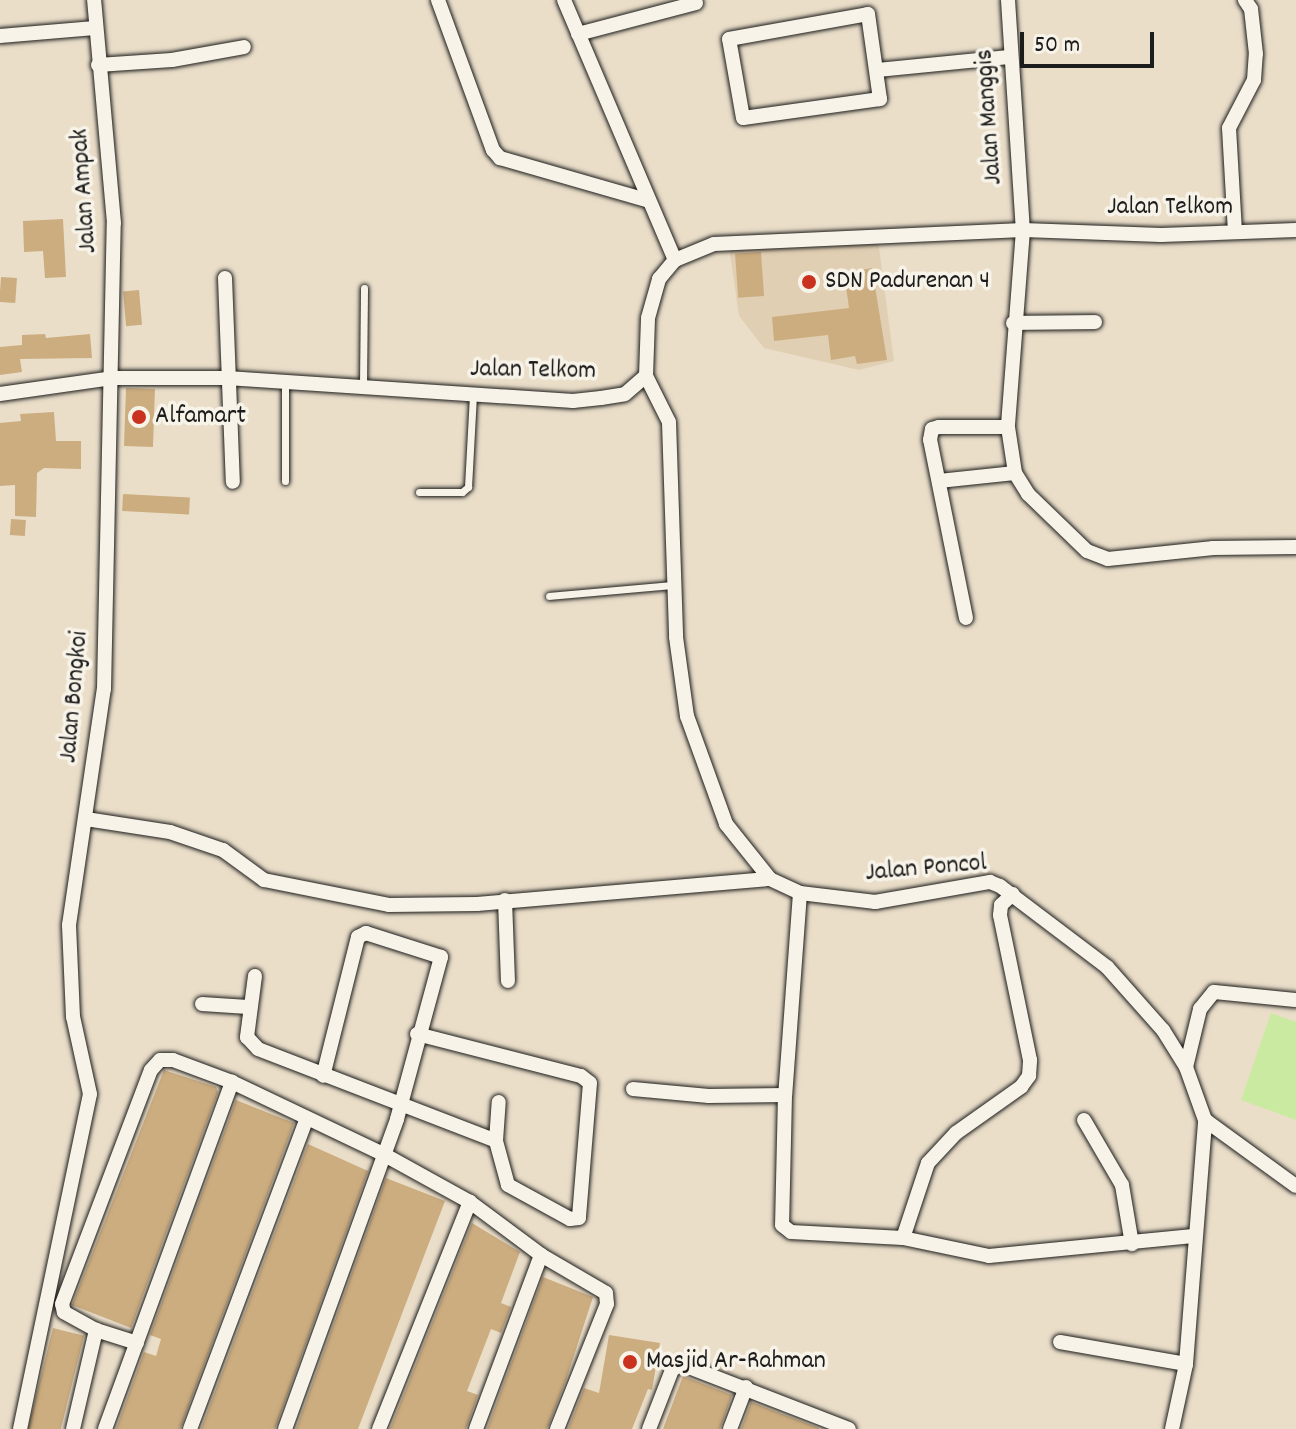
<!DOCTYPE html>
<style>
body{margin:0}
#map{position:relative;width:1296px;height:1429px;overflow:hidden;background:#eadec9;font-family:Dekko,sans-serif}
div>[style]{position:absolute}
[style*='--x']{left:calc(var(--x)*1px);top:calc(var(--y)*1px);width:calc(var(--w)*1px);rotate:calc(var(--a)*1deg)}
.built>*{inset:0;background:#e1cfb3}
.green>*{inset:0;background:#cbeaa1}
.building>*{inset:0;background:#ccad80;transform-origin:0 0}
.roads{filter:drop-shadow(0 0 2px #1c1c1c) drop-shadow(0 0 2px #1c1c1c)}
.lane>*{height:7px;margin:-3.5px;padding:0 3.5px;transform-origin:3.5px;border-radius:3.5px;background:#f7f3e8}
.street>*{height:14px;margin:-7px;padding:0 7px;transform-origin:7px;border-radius:7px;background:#f7f3e8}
.dots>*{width:22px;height:22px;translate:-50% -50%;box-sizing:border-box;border:4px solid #f7f3e8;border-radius:50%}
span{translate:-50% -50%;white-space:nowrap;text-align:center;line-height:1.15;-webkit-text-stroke:7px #f7f3e8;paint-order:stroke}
.street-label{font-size:26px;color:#1c1c1c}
.poi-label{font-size:26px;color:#1c1c1c}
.left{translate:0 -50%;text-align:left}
.scale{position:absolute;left:1020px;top:32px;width:134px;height:36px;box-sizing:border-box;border:4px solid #1c1c1c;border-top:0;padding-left:10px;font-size:24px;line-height:28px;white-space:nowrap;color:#1c1c1c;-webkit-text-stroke:6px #f7f3e8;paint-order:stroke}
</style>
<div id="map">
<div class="built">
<div style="clip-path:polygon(878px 240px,894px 361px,859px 370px,764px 348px,739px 316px,729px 247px)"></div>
</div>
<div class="green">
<div style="clip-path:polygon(1271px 1013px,1296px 1022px,1296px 1120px,1241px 1100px)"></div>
</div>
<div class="building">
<div style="clip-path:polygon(63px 219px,66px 277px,45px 278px,43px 251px,24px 252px,23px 221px)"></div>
<div style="left:761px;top:252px;width:44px;height:26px;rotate:86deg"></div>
<div style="clip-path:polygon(872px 268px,887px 360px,857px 364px,855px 356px,831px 360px,828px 335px,774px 341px,772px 317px,849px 308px,844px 273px)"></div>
<div style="left:1px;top:277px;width:16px;height:25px;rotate:4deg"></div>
<div style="left:139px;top:290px;width:35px;height:16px;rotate:85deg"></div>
<div style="clip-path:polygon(45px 334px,46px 338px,90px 334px,92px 358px,20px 359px,22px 372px,0 375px,0 347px,22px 345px,22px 335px)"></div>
<div style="left:126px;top:388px;width:29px;height:58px;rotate:2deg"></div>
<div style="clip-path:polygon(54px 412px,56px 441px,81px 441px,81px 469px,44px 468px,37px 473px,36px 517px,15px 516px,15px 485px,0 486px,0 423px,21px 421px,20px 414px)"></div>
<div style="left:123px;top:494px;width:67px;height:17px;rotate:3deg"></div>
<div style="left:11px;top:519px;width:15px;height:16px;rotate:4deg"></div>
<div style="clip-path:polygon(164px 1070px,216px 1087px,218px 1092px,131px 1328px,72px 1305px)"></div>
<div style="clip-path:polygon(236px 1100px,294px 1123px,289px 1137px,180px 1429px,116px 1429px,144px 1352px,156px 1356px,161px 1339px,150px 1335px)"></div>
<div style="clip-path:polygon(308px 1144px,368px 1171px,275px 1429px,201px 1429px)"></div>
<div style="clip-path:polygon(386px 1178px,445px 1201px,358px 1429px,296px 1429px)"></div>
<div style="clip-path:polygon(472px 1223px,520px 1252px,501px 1303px,511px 1307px,501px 1333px,491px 1329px,467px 1391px,478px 1395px,466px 1429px,390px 1429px)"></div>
<div style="clip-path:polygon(543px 1277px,593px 1297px,566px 1380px,547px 1429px,487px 1429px)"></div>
<div style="left:53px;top:1328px;width:32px;height:104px;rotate:14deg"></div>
<div style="clip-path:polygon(609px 1335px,660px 1343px,652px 1390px,648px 1389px,632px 1429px,568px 1429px,584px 1388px,599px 1393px)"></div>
<div style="clip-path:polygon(683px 1376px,732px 1395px,720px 1429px,663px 1429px)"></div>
<div style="clip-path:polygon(751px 1402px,819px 1428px,819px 1429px,741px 1429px)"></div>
</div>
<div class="roads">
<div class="lane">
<div style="--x:363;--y:386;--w:98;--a:-89.4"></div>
<div style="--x:285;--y:481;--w:97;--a:-90"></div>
<div style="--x:419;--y:492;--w:43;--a:0"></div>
<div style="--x:462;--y:492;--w:8;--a:-40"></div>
<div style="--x:468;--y:487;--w:93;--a:-86.9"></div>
<div style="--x:549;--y:596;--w:123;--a:-5.1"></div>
</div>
<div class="street">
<div style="--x:438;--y:0;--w:160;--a:69.9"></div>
<div style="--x:493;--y:150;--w:11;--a:49"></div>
<div style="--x:500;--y:158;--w:152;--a:16"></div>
<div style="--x:564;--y:0;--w:283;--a:66.9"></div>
<div style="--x:1008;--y:0;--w:230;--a:86.3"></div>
<div style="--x:1023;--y:230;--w:198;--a:94.4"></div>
<div style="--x:1008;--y:427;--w:47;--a:81.3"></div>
<div style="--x:1015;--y:473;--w:25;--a:58"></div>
<div style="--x:1028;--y:494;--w:82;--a:44"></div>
<div style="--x:1087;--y:551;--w:22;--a:21"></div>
<div style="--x:1108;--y:559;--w:106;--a:-6"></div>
<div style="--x:1213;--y:548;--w:83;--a:-0.7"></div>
<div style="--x:868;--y:14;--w:86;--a:82"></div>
<div style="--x:880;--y:99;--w:138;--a:172.1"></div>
<div style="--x:743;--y:118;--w:80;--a:-100"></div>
<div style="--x:729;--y:39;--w:141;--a:-10.2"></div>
<div style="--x:578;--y:34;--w:122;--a:-14.7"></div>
<div style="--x:0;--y:36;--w:95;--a:-4.8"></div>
<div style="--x:98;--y:65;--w:74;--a:-3.9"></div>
<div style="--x:172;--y:60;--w:73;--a:-10.2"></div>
<div style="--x:877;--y:70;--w:133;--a:-5.6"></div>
<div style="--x:1235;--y:232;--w:104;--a:-93.3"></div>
<div style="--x:1229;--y:128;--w:54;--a:-62.5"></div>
<div style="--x:1254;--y:80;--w:26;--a:-86"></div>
<div style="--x:1256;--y:54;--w:45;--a:-96.3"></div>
<div style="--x:1251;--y:9;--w:11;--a:-124"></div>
<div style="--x:225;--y:278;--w:204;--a:87.8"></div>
<div style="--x:1013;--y:323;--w:82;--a:-0.7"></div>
<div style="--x:646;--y:376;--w:51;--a:63.4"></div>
<div style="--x:669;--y:422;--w:215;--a:88.1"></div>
<div style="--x:676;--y:637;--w:80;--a:82.1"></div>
<div style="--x:687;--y:716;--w:115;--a:70.1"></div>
<div style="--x:726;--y:824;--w:70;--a:51.3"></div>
<div style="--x:770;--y:879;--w:33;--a:25"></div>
<div style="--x:800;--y:893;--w:76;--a:6.8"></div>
<div style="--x:875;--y:902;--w:117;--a:-9.9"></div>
<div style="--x:990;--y:882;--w:11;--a:22"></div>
<div style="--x:1000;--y:886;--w:134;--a:37.1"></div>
<div style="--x:1107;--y:967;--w:84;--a:48.4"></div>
<div style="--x:1163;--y:1030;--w:44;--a:58.1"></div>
<div style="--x:1186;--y:1067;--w:56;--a:70.3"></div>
<div style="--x:1205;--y:1120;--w:112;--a:36"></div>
<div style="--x:0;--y:394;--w:113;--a:-8.1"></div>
<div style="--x:112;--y:378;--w:115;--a:0"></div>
<div style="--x:227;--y:378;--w:347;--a:3.8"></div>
<div style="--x:573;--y:401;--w:28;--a:-6"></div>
<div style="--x:601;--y:398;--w:24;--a:-9"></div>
<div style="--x:625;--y:394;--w:28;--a:-41"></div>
<div style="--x:646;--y:376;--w:58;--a:-88"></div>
<div style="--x:648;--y:318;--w:41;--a:-74.2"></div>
<div style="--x:659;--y:279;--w:25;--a:-50"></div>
<div style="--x:675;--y:260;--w:42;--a:-22.3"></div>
<div style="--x:714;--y:244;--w:309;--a:-2.6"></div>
<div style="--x:1023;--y:230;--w:138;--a:2.1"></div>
<div style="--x:1161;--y:235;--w:135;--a:-2.1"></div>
<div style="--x:939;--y:481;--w:76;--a:-6"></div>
<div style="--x:966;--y:618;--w:182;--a:-101.4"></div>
<div style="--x:930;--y:440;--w:11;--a:-80"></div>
<div style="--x:932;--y:429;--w:7;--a:-16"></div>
<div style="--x:939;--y:427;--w:69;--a:0"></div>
<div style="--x:86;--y:819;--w:85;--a:8.8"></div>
<div style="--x:170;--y:832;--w:56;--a:18.8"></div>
<div style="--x:223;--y:850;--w:51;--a:36.2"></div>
<div style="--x:264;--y:880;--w:127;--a:11.3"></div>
<div style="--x:389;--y:905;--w:88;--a:-0.7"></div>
<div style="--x:477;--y:904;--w:294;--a:-4.9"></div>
<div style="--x:800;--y:893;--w:203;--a:94.2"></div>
<div style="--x:785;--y:1095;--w:130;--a:91.3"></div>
<div style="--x:782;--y:1225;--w:11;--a:38"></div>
<div style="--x:791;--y:1232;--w:112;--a:3.1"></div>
<div style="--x:903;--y:1238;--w:88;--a:11.8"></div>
<div style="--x:989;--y:1256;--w:205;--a:-5.6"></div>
<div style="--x:505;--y:900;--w:81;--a:87.9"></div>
<div style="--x:255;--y:976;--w:62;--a:97.5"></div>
<div style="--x:247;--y:1037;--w:16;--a:47"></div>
<div style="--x:258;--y:1049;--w:255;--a:21.1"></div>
<div style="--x:202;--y:1004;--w:46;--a:3.7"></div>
<div style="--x:417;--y:1034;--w:169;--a:14.4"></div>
<div style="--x:581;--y:1076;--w:11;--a:38"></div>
<div style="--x:590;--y:1083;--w:135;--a:94.7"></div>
<div style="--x:579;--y:1218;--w:9;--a:174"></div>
<div style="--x:570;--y:1219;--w:71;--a:-151.3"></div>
<div style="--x:508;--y:1185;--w:46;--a:-105.3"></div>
<div style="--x:496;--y:1141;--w:39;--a:-86"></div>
<div style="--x:1186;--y:1067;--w:60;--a:-76.4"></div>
<div style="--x:1200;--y:1009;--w:22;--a:-51"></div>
<div style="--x:1214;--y:992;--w:82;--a:5.6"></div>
<div style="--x:633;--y:1089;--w:76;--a:5.3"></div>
<div style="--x:709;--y:1096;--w:76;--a:-0.8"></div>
<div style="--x:1084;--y:1120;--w:75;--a:59.7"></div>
<div style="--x:1122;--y:1185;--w:60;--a:80.4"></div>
<div style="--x:903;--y:1238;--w:79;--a:-71.6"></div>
<div style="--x:928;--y:1163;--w:41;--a:-47"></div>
<div style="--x:956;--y:1133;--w:80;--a:-35.3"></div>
<div style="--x:1021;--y:1087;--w:14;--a:-54"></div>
<div style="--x:1029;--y:1076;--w:16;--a:-86"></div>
<div style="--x:1030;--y:1060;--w:148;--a:-101.7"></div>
<div style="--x:1000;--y:915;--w:10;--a:-84"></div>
<div style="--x:1001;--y:905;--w:16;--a:-43"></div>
<div style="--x:1060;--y:1342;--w:128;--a:9.9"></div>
<div style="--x:137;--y:1343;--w:43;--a:-162.4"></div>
<div style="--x:96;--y:1330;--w:37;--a:-151"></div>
<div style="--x:64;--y:1312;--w:8;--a:-104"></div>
<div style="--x:62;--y:1304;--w:250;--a:-69.2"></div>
<div style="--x:151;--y:1070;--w:13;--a:-48"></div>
<div style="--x:160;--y:1060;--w:13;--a:0"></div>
<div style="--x:173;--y:1060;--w:63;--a:20.4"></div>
<div style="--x:232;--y:1082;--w:167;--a:25.5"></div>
<div style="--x:383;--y:1154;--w:99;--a:28.9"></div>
<div style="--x:470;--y:1202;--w:89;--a:36.7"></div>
<div style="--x:541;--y:1255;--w:75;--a:30.3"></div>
<div style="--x:606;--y:1293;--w:11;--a:85"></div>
<div style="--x:607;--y:1304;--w:135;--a:111.8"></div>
<div style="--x:20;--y:1429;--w:342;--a:-78.2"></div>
<div style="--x:90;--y:1094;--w:79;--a:-102.4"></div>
<div style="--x:73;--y:1017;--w:92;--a:-92.5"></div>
<div style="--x:69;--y:925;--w:239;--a:-81.6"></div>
<div style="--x:104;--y:689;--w:466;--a:-88.8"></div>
<div style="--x:114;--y:223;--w:224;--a:-95.1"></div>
<div style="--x:73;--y:1429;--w:102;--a:-76.9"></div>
<div style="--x:105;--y:1429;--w:370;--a:-69.9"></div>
<div style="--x:190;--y:1429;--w:330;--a:-69.4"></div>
<div style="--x:285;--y:1429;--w:330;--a:-70.1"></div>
<div style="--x:397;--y:1119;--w:168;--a:-74.8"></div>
<div style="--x:441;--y:957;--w:79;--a:-162.3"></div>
<div style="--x:366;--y:933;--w:9;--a:153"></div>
<div style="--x:358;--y:937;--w:143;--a:104.1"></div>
<div style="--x:379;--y:1429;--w:245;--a:-68.2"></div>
<div style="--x:476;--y:1429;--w:186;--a:-69.5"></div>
<div style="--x:649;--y:1429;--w:63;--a:-68.7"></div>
<div style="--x:672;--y:1370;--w:11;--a:-34"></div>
<div style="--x:681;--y:1364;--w:180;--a:21.2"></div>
<div style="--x:730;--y:1429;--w:45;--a:-69.1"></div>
<div style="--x:1172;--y:1429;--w:66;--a:-77.8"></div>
<div style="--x:1186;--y:1364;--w:245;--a:-85.5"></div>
</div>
</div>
<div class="dots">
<div style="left:809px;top:282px;background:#c8321e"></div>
<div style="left:139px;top:417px;background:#c8321e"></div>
<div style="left:630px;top:1362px;background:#c8321e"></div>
</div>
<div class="street-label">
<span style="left:990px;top:117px;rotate:-94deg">Jalan Manggis</span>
<span style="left:85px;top:191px;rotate:-94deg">Jalan Ampak</span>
<span style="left:1170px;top:208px">Jalan Telkom</span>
<span style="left:533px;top:371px;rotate:1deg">Jalan Telkom</span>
<span style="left:75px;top:697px;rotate:-85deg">Jalan Bongkoi</span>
<span style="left:926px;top:869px;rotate:-5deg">Jalan Poncol</span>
</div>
<div class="poi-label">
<span class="left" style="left:825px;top:282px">SDN Padurenan 4</span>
<span class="left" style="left:155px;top:417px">Alfamart</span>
<span class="left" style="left:646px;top:1362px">Masjid Ar-Rahman</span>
</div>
<div class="scale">50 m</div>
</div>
